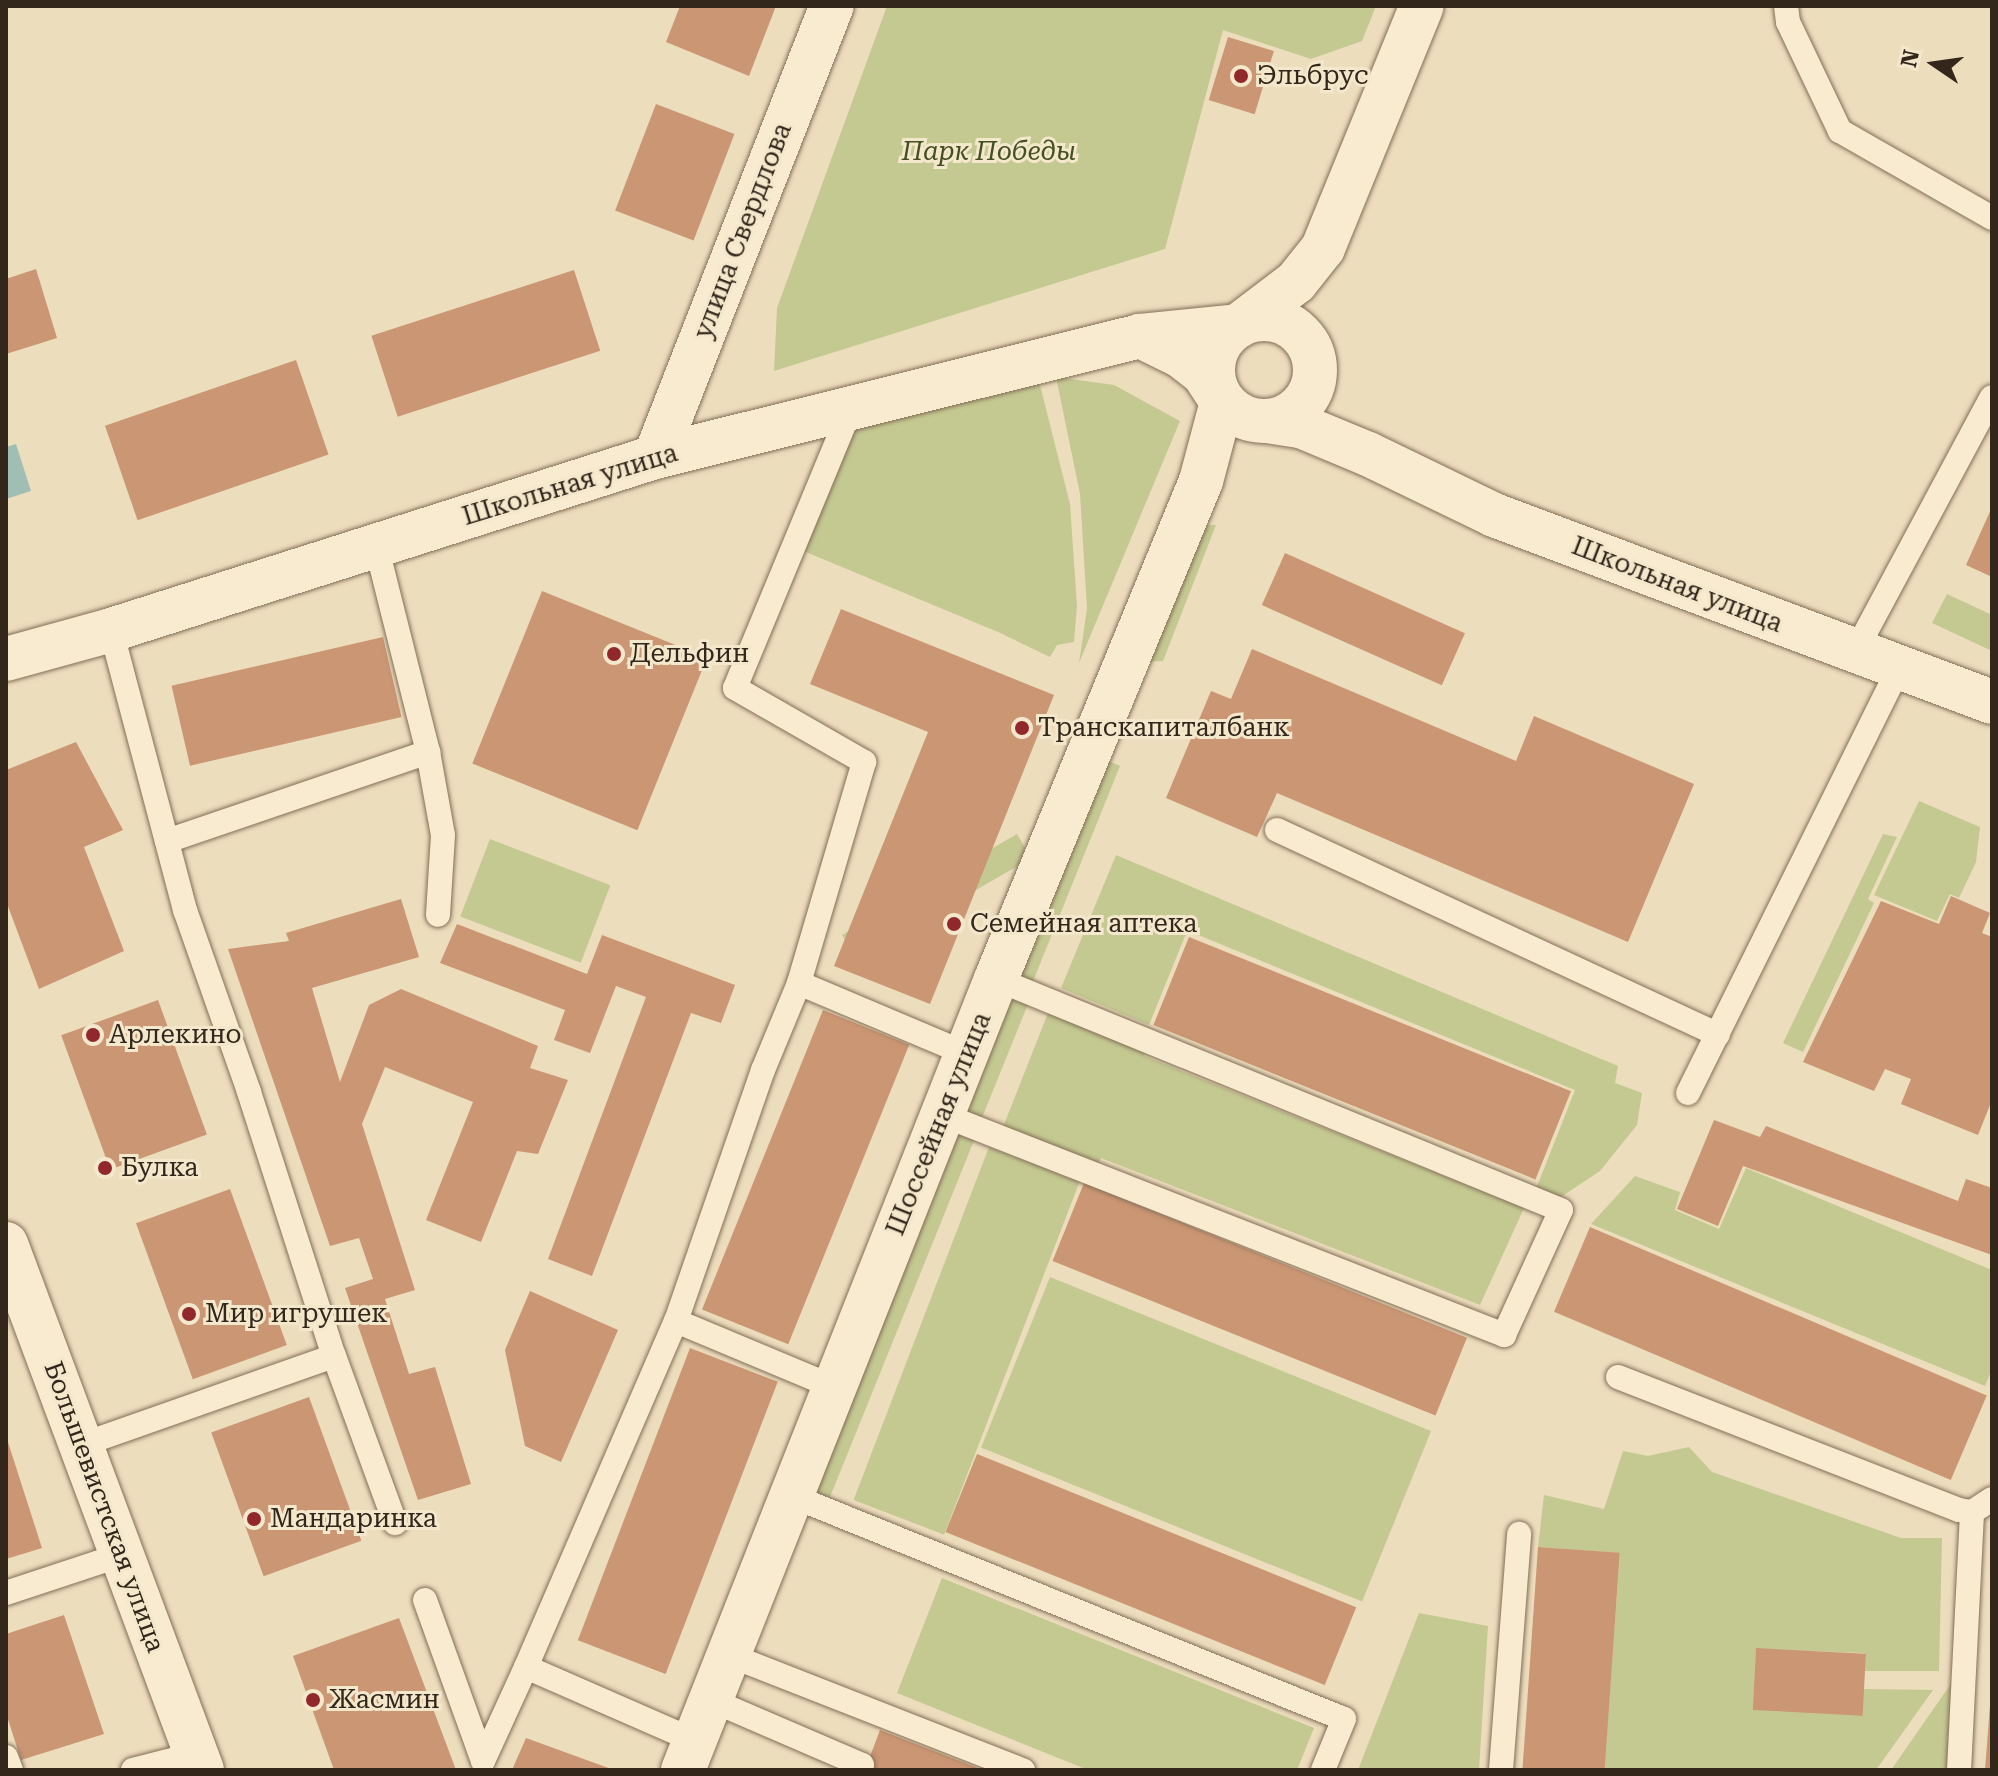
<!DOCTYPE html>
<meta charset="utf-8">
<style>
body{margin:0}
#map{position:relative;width:1998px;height:1776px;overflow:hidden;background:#ecddbd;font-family:"Roboto Serif",serif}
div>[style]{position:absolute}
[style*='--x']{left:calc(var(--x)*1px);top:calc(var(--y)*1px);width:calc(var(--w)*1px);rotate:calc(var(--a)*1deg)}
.green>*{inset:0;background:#c4c992;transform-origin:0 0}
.water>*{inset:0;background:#a1beb4}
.building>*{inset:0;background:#ca9673;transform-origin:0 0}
.roads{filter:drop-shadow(0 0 2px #836e57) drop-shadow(0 0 2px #836e57)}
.service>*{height:24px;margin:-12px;padding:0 12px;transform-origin:12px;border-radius:12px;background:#f8ebcf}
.minor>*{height:44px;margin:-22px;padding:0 22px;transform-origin:22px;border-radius:22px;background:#f8ebcf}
.tertiary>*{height:44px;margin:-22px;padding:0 22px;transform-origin:22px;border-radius:22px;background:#f8ebcf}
.secondary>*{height:44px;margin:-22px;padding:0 22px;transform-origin:22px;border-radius:22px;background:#f8ebcf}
.secondary>.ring{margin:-22px;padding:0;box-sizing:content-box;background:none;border:44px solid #f8ebcf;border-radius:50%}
.dots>*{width:22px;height:22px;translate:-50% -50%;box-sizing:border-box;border:4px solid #f4e8cc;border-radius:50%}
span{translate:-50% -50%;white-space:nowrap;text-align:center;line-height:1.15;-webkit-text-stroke:6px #f4e8cc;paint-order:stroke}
.poi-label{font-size:26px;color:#33261b}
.left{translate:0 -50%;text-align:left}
.park-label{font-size:26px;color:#444f22;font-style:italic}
.street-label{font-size:26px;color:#33261b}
.frame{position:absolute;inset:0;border:8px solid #33261b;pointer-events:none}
.north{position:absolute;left:1894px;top:24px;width:80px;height:80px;-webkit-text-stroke:6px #f4e8cc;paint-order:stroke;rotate:283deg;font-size:22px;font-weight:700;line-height:32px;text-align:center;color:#33261b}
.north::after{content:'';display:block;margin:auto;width:28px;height:36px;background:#33261b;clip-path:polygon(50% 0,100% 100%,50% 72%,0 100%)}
</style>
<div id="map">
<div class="green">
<div style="clip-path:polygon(887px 6px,1376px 6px,1362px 41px,1311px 59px,1223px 30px,1165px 249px,774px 371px,777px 308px)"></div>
<div style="clip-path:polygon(1038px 377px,1070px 504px,1077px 606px,1074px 642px,1057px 645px,1050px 657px,998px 632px,801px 550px,856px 414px)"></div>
<div style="clip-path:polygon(1056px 377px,1114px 385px,1180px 421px,1079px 663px,1087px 609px,1080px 494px)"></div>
<div style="clip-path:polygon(1216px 525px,1163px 661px,1140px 662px,1195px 526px)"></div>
<div style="clip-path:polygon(1947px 594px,1992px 615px,1992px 651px,1932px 623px)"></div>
<div style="left:1120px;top:766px;width:236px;height:27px;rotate:112deg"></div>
<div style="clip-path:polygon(1919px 801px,1980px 827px,1976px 862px,1959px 898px,1950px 894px,1937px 921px,1874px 895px)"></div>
<div style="left:1017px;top:834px;width:28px;height:202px;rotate:60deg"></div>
<div style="clip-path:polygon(1883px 834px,1897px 837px,1868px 899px,1874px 903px,1803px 1052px,1783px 1043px)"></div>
<div style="left:490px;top:839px;width:129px;height:83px;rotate:21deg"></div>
<div style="clip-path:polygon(1116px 855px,1618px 1066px,1615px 1083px,1642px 1093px,1637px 1125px,1600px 1171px,1558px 1199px,1536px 1189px,1575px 1090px,1191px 932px,1185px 936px,1149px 1025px,1061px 988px)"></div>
<div style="left:1007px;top:992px;width:24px;height:129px;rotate:22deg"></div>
<div style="clip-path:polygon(1048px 1013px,1146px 1051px,1144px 1056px,1524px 1208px,1480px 1305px,1101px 1158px,1098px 1164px,1003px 1127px)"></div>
<div style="left:950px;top:1128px;width:27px;height:393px;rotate:22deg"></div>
<div style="left:989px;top:1147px;width:97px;height:378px;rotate:21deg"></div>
<div style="clip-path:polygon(1746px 1168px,1992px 1270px,1992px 1369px,1985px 1386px,1591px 1224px,1635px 1176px,1680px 1192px,1675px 1210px,1719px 1229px)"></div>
<div style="left:1050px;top:1277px;width:411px;height:184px;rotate:22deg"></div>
<div style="clip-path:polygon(1689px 1447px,1712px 1472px,1901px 1538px,1942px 1538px,1939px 1671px,1865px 1671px,1865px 1653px,1756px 1649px,1753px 1710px,1864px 1689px,1933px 1690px,1876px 1770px,1604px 1770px,1620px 1553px,1538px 1547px,1544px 1495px,1604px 1509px,1623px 1451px,1648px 1456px)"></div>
<div style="clip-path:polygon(942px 1578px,1314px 1728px,1297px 1770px,1088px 1770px,897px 1693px)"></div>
<div style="clip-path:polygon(1419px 1613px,1488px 1626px,1479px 1770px,1358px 1770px)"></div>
<div style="clip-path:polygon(1957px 1675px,1950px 1770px,1891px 1770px)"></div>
</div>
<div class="water">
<div style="clip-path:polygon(16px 444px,31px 491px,6px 499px,6px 447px)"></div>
</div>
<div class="building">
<div style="clip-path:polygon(680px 6px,776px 6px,749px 76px,666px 42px)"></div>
<div style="left:1228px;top:37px;width:48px;height:66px;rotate:17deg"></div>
<div style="left:656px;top:104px;width:84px;height:114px;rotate:21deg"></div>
<div style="clip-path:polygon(36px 269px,57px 338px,6px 354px,6px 279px)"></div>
<div style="left:574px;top:270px;width:85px;height:213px;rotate:72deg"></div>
<div style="left:296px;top:360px;width:100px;height:202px;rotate:71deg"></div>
<div style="clip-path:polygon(1992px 507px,1992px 577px,1966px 565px)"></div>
<div style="left:1285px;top:553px;width:197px;height:57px;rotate:24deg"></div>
<div style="left:542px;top:591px;width:178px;height:186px;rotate:22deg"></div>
<div style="clip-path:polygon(841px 609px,1054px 695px,930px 1004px,834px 966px,928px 732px,810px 684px)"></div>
<div style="left:383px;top:637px;width:82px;height:217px;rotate:77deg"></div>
<div style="clip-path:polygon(1252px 649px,1516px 761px,1534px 716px,1694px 784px,1628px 942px,1277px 793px,1257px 837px,1166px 798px,1211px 691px,1231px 699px)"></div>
<div style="clip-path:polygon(76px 742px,123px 830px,84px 847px,124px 951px,39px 989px,6px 901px,6px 770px)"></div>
<div style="clip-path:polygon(1951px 896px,1990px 913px,1982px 933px,1992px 937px,1992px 1100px,1978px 1135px,1901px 1104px,1911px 1079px,1885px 1069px,1874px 1091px,1803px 1062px,1881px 901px,1939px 924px)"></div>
<div style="clip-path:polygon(401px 899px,419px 957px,312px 988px,340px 1082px,369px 1005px,401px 989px,538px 1046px,530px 1068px,568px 1080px,538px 1154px,517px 1151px,481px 1242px,426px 1220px,473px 1102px,385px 1067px,362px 1124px,415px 1290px,385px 1299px,409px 1374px,435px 1367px,471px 1484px,418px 1500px,345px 1288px,373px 1279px,359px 1238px,330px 1246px,228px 949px,289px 941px,286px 933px)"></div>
<div style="clip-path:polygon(457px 924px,587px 974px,602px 935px,735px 985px,721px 1023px,691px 1013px,592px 1276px,548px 1259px,646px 997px,616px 986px,590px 1053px,554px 1040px,565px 1010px,440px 963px)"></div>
<div style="left:1189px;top:937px;width:412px;height:95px;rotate:22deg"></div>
<div style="left:158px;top:1000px;width:143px;height:103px;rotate:70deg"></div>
<div style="left:823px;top:1010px;width:93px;height:323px;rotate:22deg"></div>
<div style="clip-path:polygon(1714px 1120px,1760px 1137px,1766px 1126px,1958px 1201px,1966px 1179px,1992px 1188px,1992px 1255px,1743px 1166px,1718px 1226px,1677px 1209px)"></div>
<div style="left:1084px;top:1183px;width:413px;height:84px;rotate:22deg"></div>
<div style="left:230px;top:1189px;width:166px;height:100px;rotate:70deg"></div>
<div style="left:1590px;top:1227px;width:431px;height:92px;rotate:23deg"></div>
<div style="clip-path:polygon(530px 1291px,618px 1330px,561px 1462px,525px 1446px,505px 1350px)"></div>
<div style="left:690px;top:1348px;width:94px;height:313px;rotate:21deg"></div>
<div style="left:309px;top:1397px;width:153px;height:104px;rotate:70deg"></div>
<div style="clip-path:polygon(6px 1436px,42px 1548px,6px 1559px)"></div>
<div style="left:977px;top:1454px;width:409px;height:84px;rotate:22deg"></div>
<div style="left:1538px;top:1547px;width:82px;height:224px;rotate:4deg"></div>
<div style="clip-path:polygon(64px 1615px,104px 1734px,21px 1760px,6px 1713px,6px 1634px)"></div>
<div style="clip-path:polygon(399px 1618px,456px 1770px,334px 1770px,293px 1656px)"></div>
<div style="left:1756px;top:1648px;width:110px;height:62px;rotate:3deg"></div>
<div style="clip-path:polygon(1990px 1705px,1992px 1770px,1985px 1770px)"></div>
<div style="clip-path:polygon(880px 1730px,983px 1770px,865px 1770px)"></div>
<div style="clip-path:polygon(526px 1738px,614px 1770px,512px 1770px)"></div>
</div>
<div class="roads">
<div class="service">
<div style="--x:1786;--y:6;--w:16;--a:83"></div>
<div style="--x:1788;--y:22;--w:121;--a:64.5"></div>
<div style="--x:1840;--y:131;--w:175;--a:29.8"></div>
<div style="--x:851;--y:408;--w:303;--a:112.5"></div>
<div style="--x:735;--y:688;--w:149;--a:29.8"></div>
<div style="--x:864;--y:762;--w:230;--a:106.4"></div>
<div style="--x:799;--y:983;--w:182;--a:22.9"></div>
<div style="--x:111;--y:630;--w:290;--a:75.2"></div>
<div style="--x:185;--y:910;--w:193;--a:70.6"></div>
<div style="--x:249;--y:1092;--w:277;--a:72.2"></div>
<div style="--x:1855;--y:652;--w:289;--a:-61.8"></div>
<div style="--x:428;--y:752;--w:84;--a:79.8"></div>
<div style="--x:443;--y:835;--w:80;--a:93.6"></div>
<div style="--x:1277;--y:830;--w:486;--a:24.9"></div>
<div style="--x:167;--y:841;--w:276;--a:-18.8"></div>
<div style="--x:428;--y:752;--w:213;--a:-104.1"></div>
<div style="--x:1688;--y:1093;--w:474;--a:-63.6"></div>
<div style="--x:943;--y:1115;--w:603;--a:21.41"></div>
<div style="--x:1504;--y:1335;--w:137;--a:-65.5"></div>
<div style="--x:1561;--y:1210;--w:610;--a:-157.76"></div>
<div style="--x:676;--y:1321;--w:266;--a:-70.9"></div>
<div style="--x:763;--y:1070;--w:94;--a:-67.5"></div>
<div style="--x:1618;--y:1377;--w:366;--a:21.3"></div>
<div style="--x:1959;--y:1510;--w:13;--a:9"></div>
<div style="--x:1972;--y:1512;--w:24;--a:-33"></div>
<div style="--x:81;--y:1445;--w:268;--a:-19.4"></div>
<div style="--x:334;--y:1356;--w:178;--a:69.9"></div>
<div style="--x:792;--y:1496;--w:595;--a:22"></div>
<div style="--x:1344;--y:1719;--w:55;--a:112.4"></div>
<div style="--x:6;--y:1593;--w:121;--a:-18.3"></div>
<div style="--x:425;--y:1600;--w:171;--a:70.2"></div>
<div style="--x:483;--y:1761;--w:103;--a:-65.4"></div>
<div style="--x:526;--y:1667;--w:184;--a:23.6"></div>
<div style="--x:729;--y:1655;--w:316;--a:21.4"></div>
<div style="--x:526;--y:1667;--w:377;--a:-66.6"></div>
<div style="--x:676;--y:1321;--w:171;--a:22.7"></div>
<div style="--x:711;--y:1700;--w:164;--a:23.3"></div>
<div style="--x:862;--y:1765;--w:5;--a:112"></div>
<div style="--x:6;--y:1757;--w:14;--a:69"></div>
<div style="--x:133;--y:1770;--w:65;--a:-14.3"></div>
<div style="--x:1501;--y:1770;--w:237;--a:-85.6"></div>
<div style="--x:1959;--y:1770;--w:258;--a:-87.1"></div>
</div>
<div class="minor">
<div style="--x:655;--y:457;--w:484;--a:-68.6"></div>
</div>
<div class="tertiary">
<div style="--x:6;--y:659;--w:109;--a:-15.4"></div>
<div style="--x:111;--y:630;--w:571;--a:-17.64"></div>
<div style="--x:655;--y:457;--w:500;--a:-14"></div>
<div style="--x:1140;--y:336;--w:99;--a:-5.8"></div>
<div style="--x:6;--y:1244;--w:561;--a:69.56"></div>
<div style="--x:683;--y:1770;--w:851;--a:-68.41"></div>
<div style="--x:996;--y:979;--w:539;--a:-67.63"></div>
<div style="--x:1201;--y:481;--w:82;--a:-75.1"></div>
<div style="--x:1222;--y:402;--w:33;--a:-123"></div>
<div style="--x:1204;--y:374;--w:29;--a:-142"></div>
<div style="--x:1181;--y:356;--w:46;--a:-154"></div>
</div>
<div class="secondary">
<div class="ring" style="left:1213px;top:319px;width:58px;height:58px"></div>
<div style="--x:1238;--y:326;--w:73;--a:-37.2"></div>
<div style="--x:1296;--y:282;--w:43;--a:-51.5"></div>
<div style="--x:1323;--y:248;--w:261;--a:-67.8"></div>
<div style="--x:1267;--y:421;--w:36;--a:9"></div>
<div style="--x:1303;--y:427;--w:70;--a:22.6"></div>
<div style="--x:1368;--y:454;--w:140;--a:25.8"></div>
<div style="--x:1494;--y:515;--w:532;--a:20.58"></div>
</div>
</div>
<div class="dots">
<div style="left:1241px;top:76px;background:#91282b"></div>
<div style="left:614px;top:654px;background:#91282b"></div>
<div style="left:1022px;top:728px;background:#91282b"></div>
<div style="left:954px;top:924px;background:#91282b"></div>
<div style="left:93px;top:1035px;background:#91282b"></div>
<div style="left:105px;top:1168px;background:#91282b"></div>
<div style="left:189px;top:1314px;background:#91282b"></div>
<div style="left:254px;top:1519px;background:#91282b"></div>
<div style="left:313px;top:1700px;background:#91282b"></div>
</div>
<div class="poi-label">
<span class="left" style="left:1257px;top:76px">Эльбрус</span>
<span class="left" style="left:630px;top:654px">Дельфин</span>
<span class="left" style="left:1038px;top:728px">Транскапиталбанк</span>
<span class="left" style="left:970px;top:924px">Семейная аптека</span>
<span class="left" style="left:109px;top:1035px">Арлекино</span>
<span class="left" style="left:121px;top:1168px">Булка</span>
<span class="left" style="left:205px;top:1314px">Мир игрушек</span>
<span class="left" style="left:270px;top:1519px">Мандаринка</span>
<span class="left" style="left:329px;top:1700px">Жасмин</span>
</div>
<div class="park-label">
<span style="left:989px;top:152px">Парк Победы</span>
</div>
<div class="street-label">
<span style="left:743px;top:231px;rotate:-69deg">улица Свердлова</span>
<span style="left:570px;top:485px;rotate:-17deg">Школьная улица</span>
<span style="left:1677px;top:585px;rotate:21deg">Школьная улица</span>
<span style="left:939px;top:1124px;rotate:-68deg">Шоссейная улица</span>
<span style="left:104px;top:1507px;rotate:70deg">Большевистская улица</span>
</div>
<div class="frame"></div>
<div class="north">N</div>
</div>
